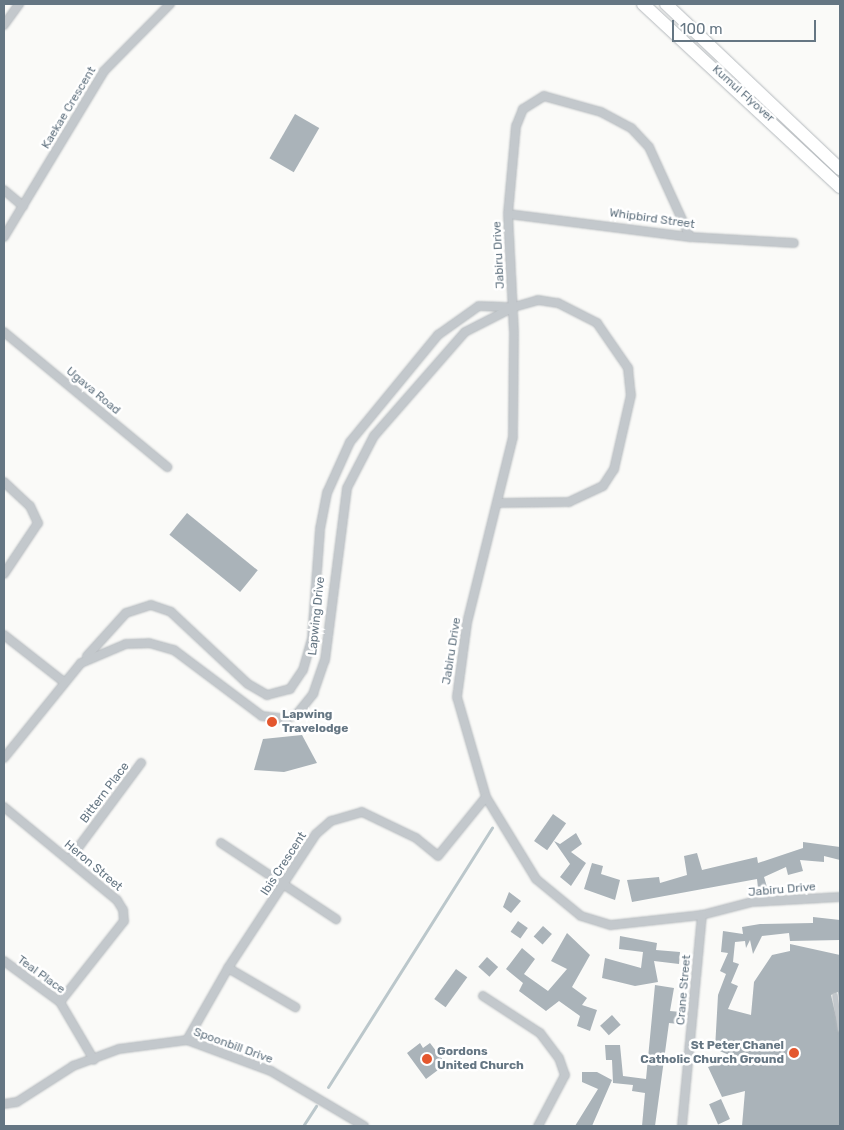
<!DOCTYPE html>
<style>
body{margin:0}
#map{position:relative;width:844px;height:1130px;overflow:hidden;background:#fafaf8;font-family:Rubik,sans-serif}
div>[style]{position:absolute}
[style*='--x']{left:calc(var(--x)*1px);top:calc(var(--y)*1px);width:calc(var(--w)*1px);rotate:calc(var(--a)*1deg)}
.stream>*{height:3px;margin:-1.5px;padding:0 1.5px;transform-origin:1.5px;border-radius:1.5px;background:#bbc7cb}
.building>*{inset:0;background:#aab3b9;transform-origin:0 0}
.roads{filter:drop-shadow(0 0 1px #b4b9bd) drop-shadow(0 0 1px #b4b9bd)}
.service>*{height:4px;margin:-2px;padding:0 2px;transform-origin:2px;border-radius:2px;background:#c3c8cc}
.minor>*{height:8px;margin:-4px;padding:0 4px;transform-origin:4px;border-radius:4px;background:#c3c8cc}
.trunk>*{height:12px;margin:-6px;padding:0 6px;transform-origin:6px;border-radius:6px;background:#fff}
.dots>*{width:14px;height:14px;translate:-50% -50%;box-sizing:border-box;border:2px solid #fff;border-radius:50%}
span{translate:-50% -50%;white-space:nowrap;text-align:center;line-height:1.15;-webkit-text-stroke:5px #fff;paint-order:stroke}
.street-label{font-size:12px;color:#657683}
.poi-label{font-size:12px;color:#657683;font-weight:700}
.left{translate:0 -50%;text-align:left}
.right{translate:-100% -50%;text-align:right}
.frame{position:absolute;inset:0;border:5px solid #657683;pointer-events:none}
.scale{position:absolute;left:672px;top:20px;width:144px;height:22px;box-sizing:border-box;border:2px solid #657683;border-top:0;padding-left:6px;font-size:15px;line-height:18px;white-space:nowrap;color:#657683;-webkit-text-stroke:4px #fff;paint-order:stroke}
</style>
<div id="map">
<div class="stream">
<div style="--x:328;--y:1087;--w:307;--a:-57.7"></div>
<div style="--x:303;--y:1126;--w:24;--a:-57"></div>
</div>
<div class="building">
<div style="left:295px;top:114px;width:28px;height:51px;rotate:30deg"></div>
<div style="left:187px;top:513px;width:91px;height:28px;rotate:39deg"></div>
<div style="clip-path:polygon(302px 735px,317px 763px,284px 772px,254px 770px,263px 739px)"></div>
<div style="left:553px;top:814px;width:16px;height:33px;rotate:35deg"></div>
<div style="clip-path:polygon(576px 833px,582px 844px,571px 852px,586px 863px,571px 886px,560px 877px,570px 864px,554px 841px,560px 844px)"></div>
<div style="clip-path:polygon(803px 842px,840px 847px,840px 860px,824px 856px,824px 862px,800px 860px,803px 871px,788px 875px,786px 867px,764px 877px,767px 887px,758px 888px,757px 879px,632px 902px,627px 880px,659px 877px,660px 883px,687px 875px,684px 856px,697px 853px,702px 870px,757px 857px,758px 863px,803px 848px)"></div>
<div style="clip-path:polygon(592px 863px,603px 866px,601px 874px,620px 880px,615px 900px,584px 889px)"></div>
<div style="clip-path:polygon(509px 892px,521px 901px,511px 913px,503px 907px)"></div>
<div style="clip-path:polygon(813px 917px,840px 920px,840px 940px,790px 941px,789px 933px,762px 936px,753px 954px,750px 940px,746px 948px,745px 941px,735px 942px,733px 962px,739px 964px,731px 983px,738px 986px,728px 1009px,751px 1015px,754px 982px,772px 955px,790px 951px,790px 944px,840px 955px,840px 1005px,838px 992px,831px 995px,840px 1034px,840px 1126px,742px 1126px,745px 1091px,722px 1097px,708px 1067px,736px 1058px,715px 1049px,718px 995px,726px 974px,720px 971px,728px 953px,721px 952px,723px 931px,743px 934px,742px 927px,760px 924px,813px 923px)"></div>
<div style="left:518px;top:921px;width:12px;height:13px;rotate:35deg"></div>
<div style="left:543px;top:926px;width:12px;height:14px;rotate:42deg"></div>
<div style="clip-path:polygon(567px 933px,590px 955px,572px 987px,587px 998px,582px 1005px,597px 1010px,590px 1031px,577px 1026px,580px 1016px,559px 1001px,546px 1011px,519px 991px,523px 983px,506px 969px,522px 948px,535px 959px,524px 974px,548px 991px,567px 969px,551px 961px)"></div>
<div style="clip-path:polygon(620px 936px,657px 943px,656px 950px,680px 952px,679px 964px,654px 961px,658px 982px,635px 986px,602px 978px,605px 958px,641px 968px,643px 952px,619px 949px)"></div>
<div style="left:487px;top:957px;width:15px;height:13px;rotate:42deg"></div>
<div style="left:456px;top:969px;width:14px;height:37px;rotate:36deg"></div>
<div style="clip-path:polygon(655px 985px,674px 988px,670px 1011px,681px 1012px,679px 1024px,669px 1023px,655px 1126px,642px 1126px,645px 1093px,632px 1091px,633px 1085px,613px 1083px,612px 1060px,606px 1060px,605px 1045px,620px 1045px,623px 1076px,646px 1079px)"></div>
<div style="left:612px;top:1015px;width:13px;height:16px;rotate:48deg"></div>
<div style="clip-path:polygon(420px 1043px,423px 1048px,430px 1043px,446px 1064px,426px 1079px,407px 1053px)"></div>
<div style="clip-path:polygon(582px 1072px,597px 1072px,612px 1080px,592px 1126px,575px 1126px,598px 1089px,582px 1082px)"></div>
<div style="left:721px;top:1099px;width:22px;height:13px;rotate:66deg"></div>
</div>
<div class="roads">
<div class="service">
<div style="--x:835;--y:995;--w:35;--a:82"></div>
</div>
<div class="minor">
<div style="--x:4;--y:25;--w:26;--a:-54"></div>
<div style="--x:4;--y:190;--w:25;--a:40"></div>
<div style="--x:508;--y:214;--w:183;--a:7.2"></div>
<div style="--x:690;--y:237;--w:104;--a:3.3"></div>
<div style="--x:4;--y:237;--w:194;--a:-58.9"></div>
<div style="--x:104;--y:71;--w:94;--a:-45.4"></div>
<div style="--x:690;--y:237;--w:99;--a:-114.5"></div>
<div style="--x:649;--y:147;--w:26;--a:-133"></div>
<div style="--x:631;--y:128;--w:34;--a:-152"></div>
<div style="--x:601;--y:112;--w:59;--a:-164.3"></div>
<div style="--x:544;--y:96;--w:25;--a:148"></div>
<div style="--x:523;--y:109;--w:18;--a:112"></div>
<div style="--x:516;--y:126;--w:88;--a:95.2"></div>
<div style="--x:508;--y:214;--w:119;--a:87.1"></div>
<div style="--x:514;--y:333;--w:104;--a:90.6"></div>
<div style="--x:513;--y:437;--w:192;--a:103.9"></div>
<div style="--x:467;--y:623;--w:75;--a:97.7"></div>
<div style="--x:457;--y:697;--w:104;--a:73.8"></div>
<div style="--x:486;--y:797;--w:96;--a:58.6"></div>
<div style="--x:536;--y:879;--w:58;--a:39.4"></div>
<div style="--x:581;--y:916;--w:31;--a:17"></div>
<div style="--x:611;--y:925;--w:92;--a:-6.3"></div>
<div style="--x:702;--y:915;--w:52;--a:-14.6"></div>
<div style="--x:752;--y:902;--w:88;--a:-3.3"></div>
<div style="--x:4;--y:332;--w:212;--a:39.6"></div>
<div style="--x:4;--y:482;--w:35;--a:43"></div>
<div style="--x:30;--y:506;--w:19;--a:65"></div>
<div style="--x:38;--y:523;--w:61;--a:123.7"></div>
<div style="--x:4;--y:635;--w:76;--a:38.1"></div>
<div style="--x:87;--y:656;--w:58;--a:-47.8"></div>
<div style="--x:126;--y:613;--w:26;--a:-18"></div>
<div style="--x:151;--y:605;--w:21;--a:19"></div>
<div style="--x:171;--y:612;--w:105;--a:43.1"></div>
<div style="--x:248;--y:684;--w:22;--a:30"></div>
<div style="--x:267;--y:695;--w:24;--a:-15"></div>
<div style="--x:290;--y:689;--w:23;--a:-56"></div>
<div style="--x:303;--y:670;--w:32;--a:-74"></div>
<div style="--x:312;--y:639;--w:110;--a:-85.8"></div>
<div style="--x:320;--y:529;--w:37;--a:-79"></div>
<div style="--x:327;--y:493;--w:56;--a:-65.7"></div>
<div style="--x:350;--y:442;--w:139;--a:-50.6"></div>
<div style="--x:438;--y:335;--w:50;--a:-35.3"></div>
<div style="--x:479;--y:306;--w:33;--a:2"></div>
<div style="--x:4;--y:758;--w:122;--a:-51"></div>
<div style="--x:81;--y:663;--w:49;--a:-22.9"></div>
<div style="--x:126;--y:644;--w:23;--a:-2"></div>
<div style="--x:149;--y:643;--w:26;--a:16"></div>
<div style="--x:174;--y:650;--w:110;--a:36.9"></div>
<div style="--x:262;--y:716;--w:23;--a:7"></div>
<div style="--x:285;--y:719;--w:13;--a:-23"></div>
<div style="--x:297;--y:714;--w:26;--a:-51"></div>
<div style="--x:313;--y:694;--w:36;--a:-71"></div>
<div style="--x:325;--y:660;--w:173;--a:-82.7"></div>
<div style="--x:347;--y:488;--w:59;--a:-62.6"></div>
<div style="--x:374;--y:436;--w:138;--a:-48.8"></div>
<div style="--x:465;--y:332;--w:55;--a:-27"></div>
<div style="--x:514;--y:307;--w:25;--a:-16"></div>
<div style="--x:538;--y:300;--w:20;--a:9"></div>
<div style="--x:558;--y:303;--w:44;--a:27.1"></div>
<div style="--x:597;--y:323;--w:55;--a:55.4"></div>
<div style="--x:628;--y:368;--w:27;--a:84"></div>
<div style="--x:631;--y:395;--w:76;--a:102.9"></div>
<div style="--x:614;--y:469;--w:20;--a:123"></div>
<div style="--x:603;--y:486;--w:38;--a:155"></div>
<div style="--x:569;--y:502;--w:69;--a:179.2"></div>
<div style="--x:4;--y:807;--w:146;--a:39.5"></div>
<div style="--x:117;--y:900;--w:12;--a:59"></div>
<div style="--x:123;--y:910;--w:11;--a:85"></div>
<div style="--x:124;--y:921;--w:103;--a:128.3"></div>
<div style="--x:221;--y:843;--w:138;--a:33.5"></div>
<div style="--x:69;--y:860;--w:121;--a:-53.4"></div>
<div style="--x:4;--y:961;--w:69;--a:36.2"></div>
<div style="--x:60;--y:1002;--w:67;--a:59.6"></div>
<div style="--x:228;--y:968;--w:78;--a:30.2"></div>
<div style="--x:483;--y:996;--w:68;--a:33"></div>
<div style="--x:540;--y:1033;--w:31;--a:53"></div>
<div style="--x:559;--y:1058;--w:18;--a:71"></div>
<div style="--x:565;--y:1075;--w:58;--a:117.9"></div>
<div style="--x:187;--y:1040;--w:83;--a:-60.3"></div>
<div style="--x:228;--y:968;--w:160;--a:-56.7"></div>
<div style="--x:316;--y:834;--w:20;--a:-41"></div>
<div style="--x:331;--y:821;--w:32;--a:-16"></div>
<div style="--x:362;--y:812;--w:60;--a:25.7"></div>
<div style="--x:416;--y:838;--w:28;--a:39"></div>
<div style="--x:438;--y:856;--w:76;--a:-50.9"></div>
<div style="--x:4;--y:1104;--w:13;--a:-9"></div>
<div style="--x:17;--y:1102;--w:67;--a:-32.7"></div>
<div style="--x:73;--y:1066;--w:49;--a:-20.3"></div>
<div style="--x:119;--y:1049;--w:69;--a:-7.5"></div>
<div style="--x:187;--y:1040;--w:90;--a:20.3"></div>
<div style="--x:271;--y:1071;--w:108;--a:30.6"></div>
<div style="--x:682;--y:1126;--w:212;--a:-84.6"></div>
</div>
<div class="trunk">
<div style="--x:643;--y:4;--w:269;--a:42.9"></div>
<div style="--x:666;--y:4;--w:240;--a:43.5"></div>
</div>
</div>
<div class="dots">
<div style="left:272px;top:722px;background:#e4572e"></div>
<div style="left:794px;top:1053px;background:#e4572e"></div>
<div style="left:427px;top:1059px;background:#e4572e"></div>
</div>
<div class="street-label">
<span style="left:743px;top:94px;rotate:42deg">Kumul Flyover</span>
<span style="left:69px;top:108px;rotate:-59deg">Kaekae Crescent</span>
<span style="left:652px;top:219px;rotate:8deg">Whipbird Street</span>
<span style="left:499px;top:255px;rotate:-93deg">Jabiru Drive</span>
<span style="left:93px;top:391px;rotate:40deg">Ugava Road</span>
<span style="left:317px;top:616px;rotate:-84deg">Lapwing Drive</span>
<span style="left:452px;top:651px;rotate:-81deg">Jabiru Drive</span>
<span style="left:105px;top:793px;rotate:-53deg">Bittern Place</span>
<span style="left:284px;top:864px;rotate:-57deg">Ibis Crescent</span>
<span style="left:93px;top:866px;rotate:40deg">Heron Street</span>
<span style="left:782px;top:890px;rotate:-5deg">Jabiru Drive</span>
<span style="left:41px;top:975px;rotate:36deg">Teal Place</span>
<span style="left:684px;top:990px;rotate:-85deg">Crane Street</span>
<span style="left:233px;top:1046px;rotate:20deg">Spoonbill Drive</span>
</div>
<div class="poi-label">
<span class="left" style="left:282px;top:722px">Lapwing<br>Travelodge</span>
<span class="right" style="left:784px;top:1053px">St Peter Chanel<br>Catholic Church Ground</span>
<span class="left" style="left:437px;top:1059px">Gordons<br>United Church</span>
</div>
<div class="frame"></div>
<div class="scale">100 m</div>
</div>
